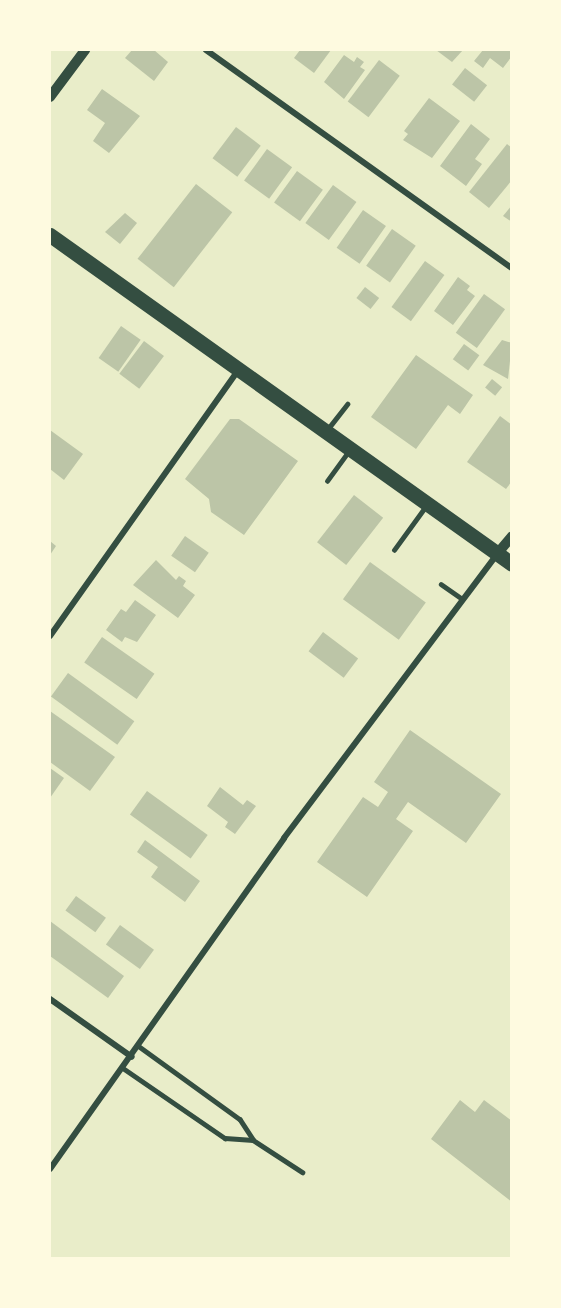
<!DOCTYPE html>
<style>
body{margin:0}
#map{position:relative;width:561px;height:1308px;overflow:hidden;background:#e9edc9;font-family:"Exo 2",sans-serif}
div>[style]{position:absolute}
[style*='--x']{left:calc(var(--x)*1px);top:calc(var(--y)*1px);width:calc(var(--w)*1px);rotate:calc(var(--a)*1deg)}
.building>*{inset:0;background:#bcc5a7;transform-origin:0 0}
.service>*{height:4.5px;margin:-2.25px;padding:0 2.25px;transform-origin:2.25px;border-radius:2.25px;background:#344e41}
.minor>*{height:6px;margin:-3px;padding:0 3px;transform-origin:3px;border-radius:3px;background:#344e41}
.tertiary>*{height:10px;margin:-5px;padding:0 5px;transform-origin:5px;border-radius:5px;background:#344e41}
.primary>*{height:15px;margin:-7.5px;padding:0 7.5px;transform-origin:7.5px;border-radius:7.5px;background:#344e41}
span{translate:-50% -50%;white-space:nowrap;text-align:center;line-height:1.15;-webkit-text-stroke:6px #fefae0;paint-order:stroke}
.frame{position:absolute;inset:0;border:51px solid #fefae0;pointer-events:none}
</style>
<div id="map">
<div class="building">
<div style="clip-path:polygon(132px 50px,154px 50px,168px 62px,154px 81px,125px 58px)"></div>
<div style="clip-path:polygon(300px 50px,331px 50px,314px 73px,294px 58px)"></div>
<div style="clip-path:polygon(436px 50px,463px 50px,452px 62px)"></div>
<div style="clip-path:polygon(483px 50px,512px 50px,512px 56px,503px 68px,490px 58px,483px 68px,474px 61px)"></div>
<div style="clip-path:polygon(344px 55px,354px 62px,357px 57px,364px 62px,360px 67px,365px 70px,344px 99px,324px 82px)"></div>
<div style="left:379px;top:60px;width:26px;height:52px;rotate:37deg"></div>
<div style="left:465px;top:68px;width:28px;height:21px;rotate:38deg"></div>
<div style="clip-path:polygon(102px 89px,140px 116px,109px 153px,93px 141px,105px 123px,87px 110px)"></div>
<div style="clip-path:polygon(429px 98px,460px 121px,432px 158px,403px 140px,408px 134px,404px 131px)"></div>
<div style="clip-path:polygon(471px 124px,490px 139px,475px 159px,482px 164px,466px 186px,440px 166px)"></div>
<div style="left:236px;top:127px;width:31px;height:39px;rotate:37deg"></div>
<div style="clip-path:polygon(507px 144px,512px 148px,512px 180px,489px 208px,469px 192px)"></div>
<div style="left:267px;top:149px;width:31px;height:39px;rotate:36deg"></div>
<div style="left:297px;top:171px;width:32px;height:39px;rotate:36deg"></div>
<div style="left:196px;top:184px;width:46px;height:95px;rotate:38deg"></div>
<div style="left:333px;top:185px;width:29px;height:47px;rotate:36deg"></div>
<div style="clip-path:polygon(512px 205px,512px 222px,503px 216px)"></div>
<div style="left:363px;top:210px;width:28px;height:46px;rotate:35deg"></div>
<div style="clip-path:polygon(125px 213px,137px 223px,120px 244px,105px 232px)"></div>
<div style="left:392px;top:229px;width:29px;height:45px;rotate:35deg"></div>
<div style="left:425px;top:261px;width:24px;height:57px;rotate:36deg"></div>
<div style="clip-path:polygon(458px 277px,470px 286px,467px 290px,475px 296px,453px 325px,434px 311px)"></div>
<div style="left:365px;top:287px;width:18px;height:14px;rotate:38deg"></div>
<div style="left:484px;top:294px;width:26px;height:48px;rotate:36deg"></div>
<div style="left:121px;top:326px;width:24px;height:39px;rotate:35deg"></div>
<div style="clip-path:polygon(502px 340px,512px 343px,508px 379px,483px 365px)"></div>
<div style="left:144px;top:341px;width:25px;height:41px;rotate:37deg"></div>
<div style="left:464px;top:344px;width:19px;height:19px;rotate:36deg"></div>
<div style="clip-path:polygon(416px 355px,473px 395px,460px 414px,448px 405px,416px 449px,371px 417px)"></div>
<div style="left:492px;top:379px;width:13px;height:11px;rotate:39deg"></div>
<div style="clip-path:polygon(500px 416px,512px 425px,512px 481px,506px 489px,467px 462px)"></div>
<div style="clip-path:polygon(230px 419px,239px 419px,298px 461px,244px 535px,211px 512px,209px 499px,185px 479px)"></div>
<div style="clip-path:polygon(50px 430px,83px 454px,64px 480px,50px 469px)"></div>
<div style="left:354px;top:495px;width:37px;height:60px;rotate:38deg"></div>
<div style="left:185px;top:536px;width:29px;height:24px;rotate:35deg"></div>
<div style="clip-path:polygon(50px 541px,56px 546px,50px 555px)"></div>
<div style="clip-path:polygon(156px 560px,176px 580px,179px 576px,186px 581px,183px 586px,195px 595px,178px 618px,133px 585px)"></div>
<div style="left:370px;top:562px;width:69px;height:46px;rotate:36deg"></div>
<div style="clip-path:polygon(135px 600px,156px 615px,137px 642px,125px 637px,122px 642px,106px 630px,121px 609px,126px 612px)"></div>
<div style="left:323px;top:632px;width:44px;height:24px;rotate:37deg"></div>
<div style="left:102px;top:637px;width:64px;height:31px;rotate:35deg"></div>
<div style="left:68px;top:673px;width:82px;height:29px;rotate:36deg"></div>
<div style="clip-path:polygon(50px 711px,115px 757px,90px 791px,50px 762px)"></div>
<div style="clip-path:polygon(410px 730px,501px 794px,466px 843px,408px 802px,396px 819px,413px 831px,367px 897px,317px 862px,363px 797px,378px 807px,388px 792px,374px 782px)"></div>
<div style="clip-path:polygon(50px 768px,64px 778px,50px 798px)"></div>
<div style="clip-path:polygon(220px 787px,243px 805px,247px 800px,256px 806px,235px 834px,225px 827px,228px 822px,207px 806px)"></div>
<div style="left:147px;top:791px;width:75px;height:29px;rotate:36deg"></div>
<div style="clip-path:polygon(145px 840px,200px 881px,185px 902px,151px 877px,158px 867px,137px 852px)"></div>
<div style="left:76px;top:896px;width:37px;height:18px;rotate:36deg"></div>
<div style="clip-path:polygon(50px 921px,124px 976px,108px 998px,50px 956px)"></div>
<div style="left:120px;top:925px;width:42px;height:24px;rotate:36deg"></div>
<div style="clip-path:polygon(460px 1100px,475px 1112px,484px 1100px,512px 1121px,512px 1202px,431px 1139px)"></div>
</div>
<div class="service">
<div style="--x:327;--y:430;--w:33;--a:-52"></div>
<div style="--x:327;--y:481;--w:36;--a:-54"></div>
<div style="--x:394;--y:550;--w:54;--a:-54"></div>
<div style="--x:441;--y:584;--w:24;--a:35"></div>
<div style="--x:123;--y:1068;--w:124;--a:34.5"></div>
<div style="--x:225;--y:1138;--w:28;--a:4"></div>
<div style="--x:253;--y:1140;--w:24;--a:-123"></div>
<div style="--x:240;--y:1120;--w:125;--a:-144.1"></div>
<div style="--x:253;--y:1140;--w:59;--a:33.1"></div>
</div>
<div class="minor">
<div style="--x:206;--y:50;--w:376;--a:35.5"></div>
<div style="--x:50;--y:636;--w:326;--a:-54.7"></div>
<div style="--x:50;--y:999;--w:100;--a:35.3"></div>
<div style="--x:50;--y:1169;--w:405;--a:-54.7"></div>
<div style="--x:284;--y:838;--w:355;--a:-53.1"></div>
</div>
<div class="tertiary">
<div style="--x:50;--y:97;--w:59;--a:-53.3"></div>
<div style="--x:497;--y:554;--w:23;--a:-50"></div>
</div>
<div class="primary">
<div style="--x:50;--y:235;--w:567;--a:35.46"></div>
</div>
<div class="frame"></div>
</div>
